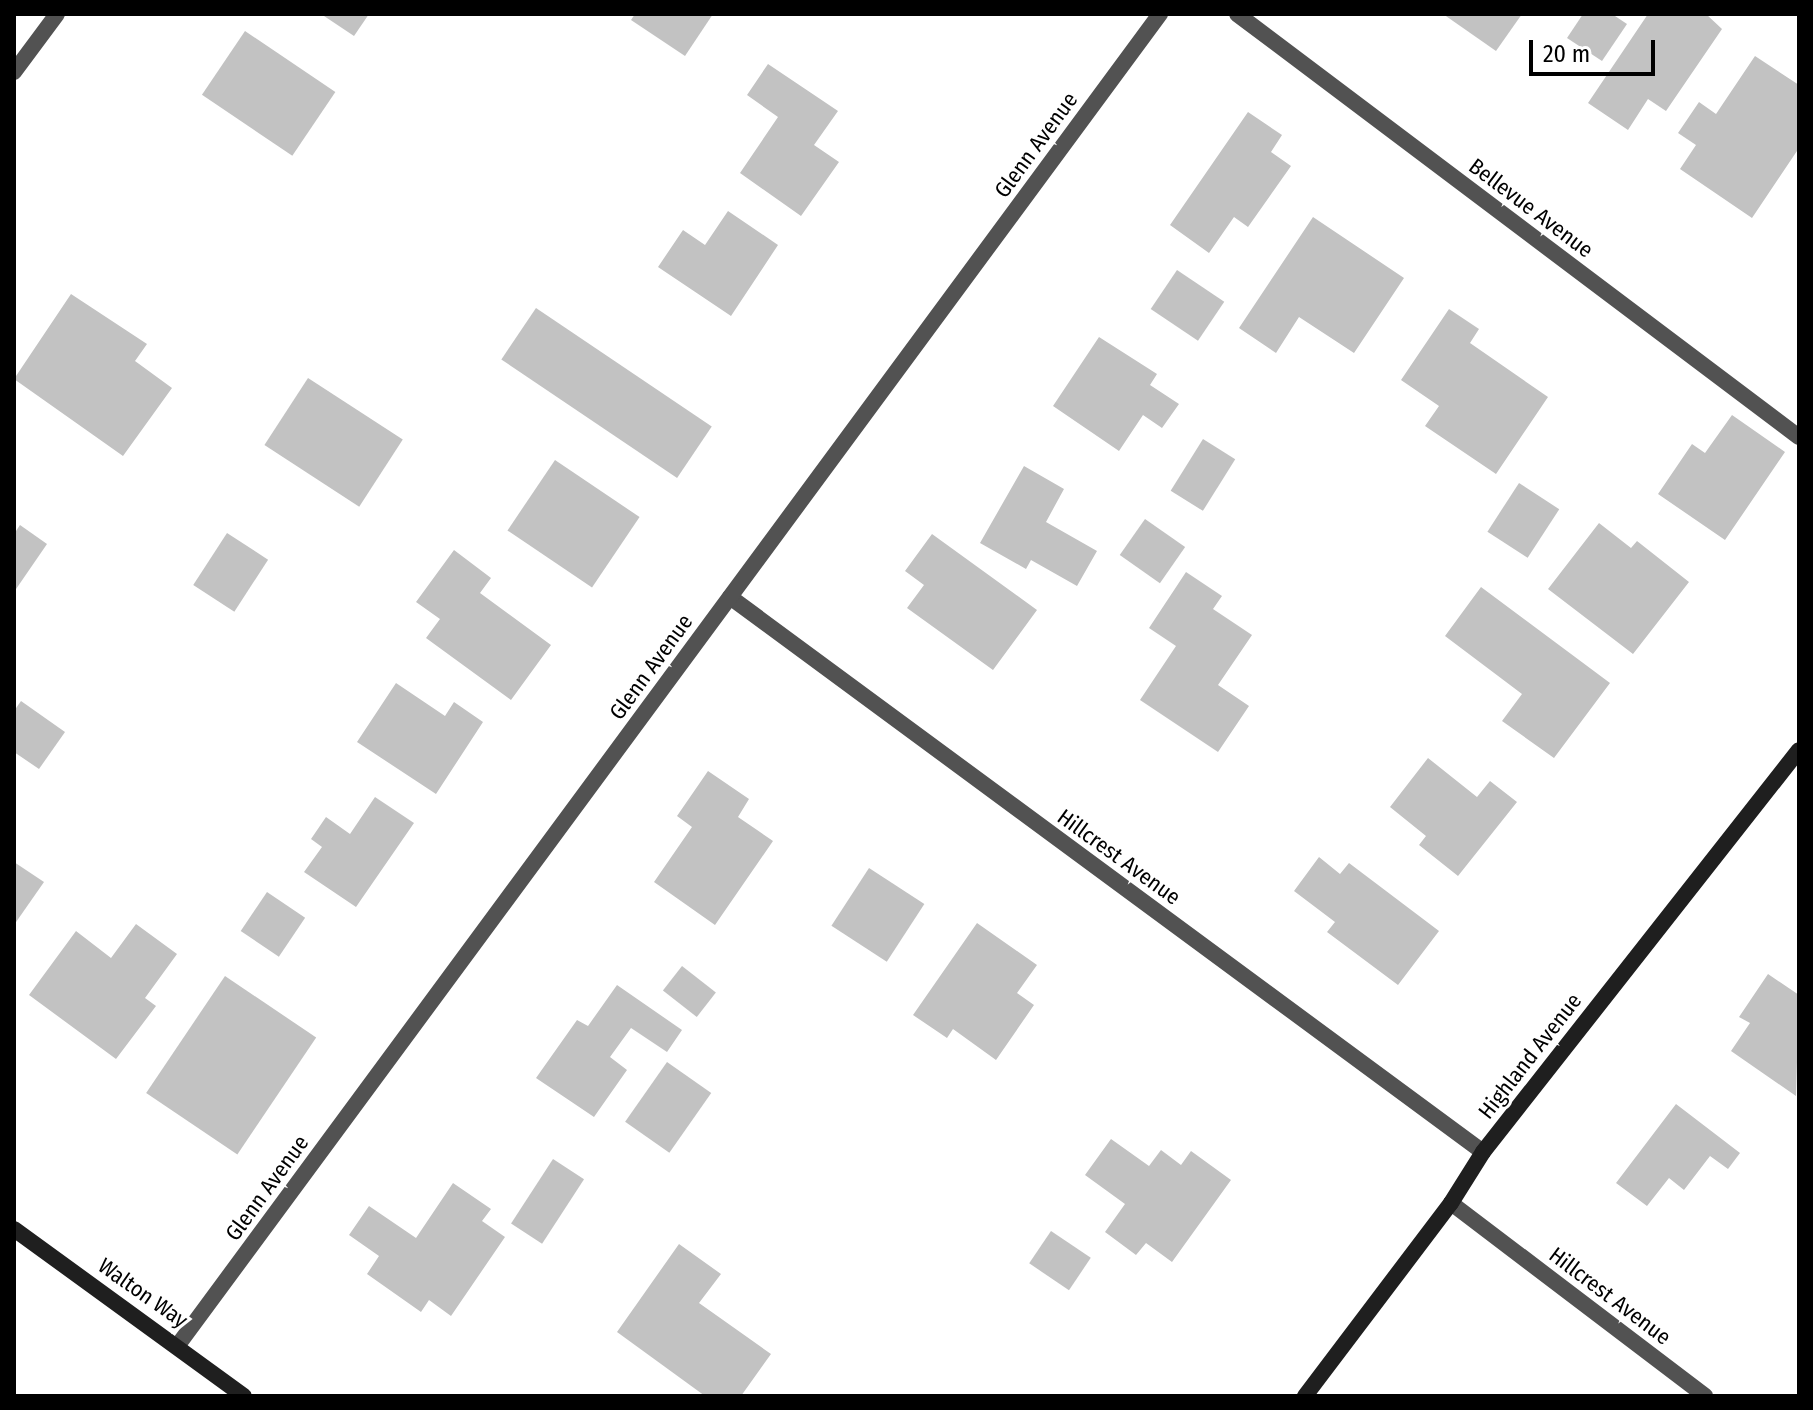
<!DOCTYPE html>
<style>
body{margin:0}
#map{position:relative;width:1813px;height:1410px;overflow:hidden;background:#fff;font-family:"Fira Sans Condensed",sans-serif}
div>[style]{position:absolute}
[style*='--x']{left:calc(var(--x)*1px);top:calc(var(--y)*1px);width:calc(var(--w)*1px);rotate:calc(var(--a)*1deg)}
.building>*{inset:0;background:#c2c2c2;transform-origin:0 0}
.street>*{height:16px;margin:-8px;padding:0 8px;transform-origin:8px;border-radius:8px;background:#525252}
.secondary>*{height:16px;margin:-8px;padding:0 8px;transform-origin:8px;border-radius:8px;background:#1f1f1f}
span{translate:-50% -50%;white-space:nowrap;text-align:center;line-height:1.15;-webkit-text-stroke:6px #fff;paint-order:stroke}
.street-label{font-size:22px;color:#000}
.frame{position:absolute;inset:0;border:16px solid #000;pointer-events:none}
.scale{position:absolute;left:1529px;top:40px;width:126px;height:36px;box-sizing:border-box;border:4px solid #000;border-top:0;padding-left:10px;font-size:24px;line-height:28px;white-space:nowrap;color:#000;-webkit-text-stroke:6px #fff;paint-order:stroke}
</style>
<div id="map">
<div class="building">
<div style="clip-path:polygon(321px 14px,369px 14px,354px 36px)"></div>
<div style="clip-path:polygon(635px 14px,713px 14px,685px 56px,631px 20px)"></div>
<div style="clip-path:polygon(1443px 14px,1522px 14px,1496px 51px)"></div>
<div style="clip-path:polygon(1583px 14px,1612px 14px,1627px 24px,1602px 61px,1567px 38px)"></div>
<div style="clip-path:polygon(1648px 14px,1706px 14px,1722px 29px,1666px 111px,1648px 99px,1628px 130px,1588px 103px)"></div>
<div style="left:245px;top:31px;width:109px;height:77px;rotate:34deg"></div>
<div style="clip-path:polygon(1755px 56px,1799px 85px,1799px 148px,1752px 218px,1680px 169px,1696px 145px,1678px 133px,1699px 102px,1716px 114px)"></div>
<div style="clip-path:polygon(768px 64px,838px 111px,814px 145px,839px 162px,801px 216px,740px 173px,778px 117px,747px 95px)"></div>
<div style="clip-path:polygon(1248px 112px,1282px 135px,1271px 152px,1291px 166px,1248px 227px,1234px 217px,1209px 253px,1170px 225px)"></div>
<div style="clip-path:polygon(728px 211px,778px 245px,731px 316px,658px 267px,683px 230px,705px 245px)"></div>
<div style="clip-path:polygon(1313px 217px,1404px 278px,1354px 353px,1299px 317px,1276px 353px,1239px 328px)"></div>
<div style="left:1177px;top:270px;width:57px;height:47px;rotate:34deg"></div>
<div style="clip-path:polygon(71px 294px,147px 344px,135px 361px,172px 388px,123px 456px,14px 379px)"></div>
<div style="left:536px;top:308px;width:212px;height:62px;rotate:34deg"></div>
<div style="clip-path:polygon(1449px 309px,1479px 329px,1470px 343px,1548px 397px,1496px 474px,1425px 426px,1439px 406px,1401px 380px)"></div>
<div style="clip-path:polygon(1099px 337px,1157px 374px,1150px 385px,1179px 404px,1162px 428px,1143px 415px,1119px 451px,1053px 406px)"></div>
<div style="left:308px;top:378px;width:113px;height:80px;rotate:33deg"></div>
<div style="clip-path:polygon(1732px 415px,1785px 452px,1725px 540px,1658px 494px,1692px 444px,1705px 453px)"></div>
<div style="left:1203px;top:439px;width:38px;height:61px;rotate:32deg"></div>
<div style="left:555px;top:460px;width:102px;height:85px;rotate:34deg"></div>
<div style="clip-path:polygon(1024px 466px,1064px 489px,1046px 522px,1097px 551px,1077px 586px,1031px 560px,1026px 569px,980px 543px)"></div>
<div style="left:1519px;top:483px;width:48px;height:58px;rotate:33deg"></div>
<div style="left:1145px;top:519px;width:49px;height:44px;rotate:35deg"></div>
<div style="clip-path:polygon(1599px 523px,1631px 548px,1637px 541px,1689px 582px,1633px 654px,1548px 589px)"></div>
<div style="clip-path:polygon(20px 525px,47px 544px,14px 592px,14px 534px)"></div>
<div style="left:227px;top:533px;width:49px;height:62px;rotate:33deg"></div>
<div style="clip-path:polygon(932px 534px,1037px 610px,993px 670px,907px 608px,924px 585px,905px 571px)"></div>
<div style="clip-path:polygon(454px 550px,491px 578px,480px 593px,551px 645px,511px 700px,426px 638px,440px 619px,416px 602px)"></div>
<div style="clip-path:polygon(1186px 572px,1222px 596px,1213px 609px,1252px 635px,1218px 685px,1249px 706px,1218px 752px,1140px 700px,1176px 646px,1149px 628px)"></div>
<div style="clip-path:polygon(1481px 587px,1610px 683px,1554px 758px,1502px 721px,1522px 694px,1445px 636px)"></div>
<div style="clip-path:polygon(396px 683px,445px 716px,454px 702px,483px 722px,436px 794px,357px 742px)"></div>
<div style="clip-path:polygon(21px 701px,65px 732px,39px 769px,14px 752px,14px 711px)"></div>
<div style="clip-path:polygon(1428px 758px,1477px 797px,1490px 781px,1517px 802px,1458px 876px,1419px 845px,1426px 836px,1390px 807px)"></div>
<div style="clip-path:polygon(708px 771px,749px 799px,738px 817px,773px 841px,715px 925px,654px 882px,692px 827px,677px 816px)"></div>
<div style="clip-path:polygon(375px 797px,414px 823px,356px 907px,304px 872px,322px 847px,311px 839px,326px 817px,350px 834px)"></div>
<div style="clip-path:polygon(1319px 857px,1340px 874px,1349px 863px,1439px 931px,1398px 985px,1327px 932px,1335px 922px,1294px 891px)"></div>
<div style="clip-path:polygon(14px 862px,44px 882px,14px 925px)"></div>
<div style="left:869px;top:868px;width:66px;height:69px;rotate:33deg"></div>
<div style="left:267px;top:892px;width:46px;height:47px;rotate:34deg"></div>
<div style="clip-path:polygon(977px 923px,1037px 965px,1017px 993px,1034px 1005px,996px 1060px,953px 1029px,947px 1038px,913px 1015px)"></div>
<div style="clip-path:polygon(136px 924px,177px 954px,145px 998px,156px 1006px,116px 1059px,29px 995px,76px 931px,111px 958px)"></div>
<div style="left:682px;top:966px;width:43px;height:31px;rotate:38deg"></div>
<div style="clip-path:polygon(1768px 974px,1799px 995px,1796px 1096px,1731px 1051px,1750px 1023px,1739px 1017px)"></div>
<div style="left:225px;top:976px;width:110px;height:141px;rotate:34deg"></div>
<div style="clip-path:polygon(617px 985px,682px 1030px,667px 1052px,631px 1028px,610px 1057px,627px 1070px,594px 1117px,536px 1078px,577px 1020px,588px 1026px)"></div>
<div style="left:667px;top:1062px;width:54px;height:73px;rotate:35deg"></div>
<div style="clip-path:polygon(1676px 1104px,1740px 1153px,1728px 1169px,1710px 1156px,1684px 1190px,1669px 1178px,1647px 1206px,1616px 1183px)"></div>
<div style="clip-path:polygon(1111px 1139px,1149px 1166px,1161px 1150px,1181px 1165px,1191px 1151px,1231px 1180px,1172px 1262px,1146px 1243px,1136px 1255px,1105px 1232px,1125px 1204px,1085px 1175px)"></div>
<div style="left:553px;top:1159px;width:37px;height:77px;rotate:33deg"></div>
<div style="clip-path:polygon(453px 1183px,491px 1209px,482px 1221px,505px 1237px,451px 1316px,429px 1300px,421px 1312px,367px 1274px,379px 1256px,349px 1235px,369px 1206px,416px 1238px)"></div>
<div style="left:1051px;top:1231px;width:48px;height:39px;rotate:34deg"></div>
<div style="clip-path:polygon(679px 1244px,721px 1274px,699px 1303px,771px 1354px,741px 1396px,705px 1396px,617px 1332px)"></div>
</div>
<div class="street">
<div style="--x:1237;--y:14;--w:703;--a:36.97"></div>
<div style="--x:14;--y:72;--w:72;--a:-53.4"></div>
<div style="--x:730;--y:597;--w:935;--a:36.39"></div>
<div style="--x:1451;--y:1203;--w:319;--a:37.2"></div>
<div style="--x:178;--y:1345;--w:1654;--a:-53.58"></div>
</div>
<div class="secondary">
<div style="--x:14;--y:1229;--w:284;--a:36"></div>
<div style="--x:1305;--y:1396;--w:242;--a:-52.9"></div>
<div style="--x:1451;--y:1203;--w:60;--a:-57.9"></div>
<div style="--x:1483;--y:1152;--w:511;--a:-51.83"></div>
</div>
<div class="street-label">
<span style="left:1036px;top:145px;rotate:-54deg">Glenn Avenue</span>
<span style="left:1531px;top:208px;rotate:37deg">Bellevue Avenue</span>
<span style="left:651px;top:667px;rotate:-54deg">Glenn Avenue</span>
<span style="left:1119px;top:857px;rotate:36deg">Hillcrest Avenue</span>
<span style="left:1530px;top:1056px;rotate:-52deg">Highland Avenue</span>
<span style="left:267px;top:1188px;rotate:-54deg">Glenn Avenue</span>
<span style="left:143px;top:1293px;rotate:35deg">Walton Way</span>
<span style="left:1610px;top:1296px;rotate:37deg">Hillcrest Avenue</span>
</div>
<div class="frame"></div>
<div class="scale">20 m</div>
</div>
